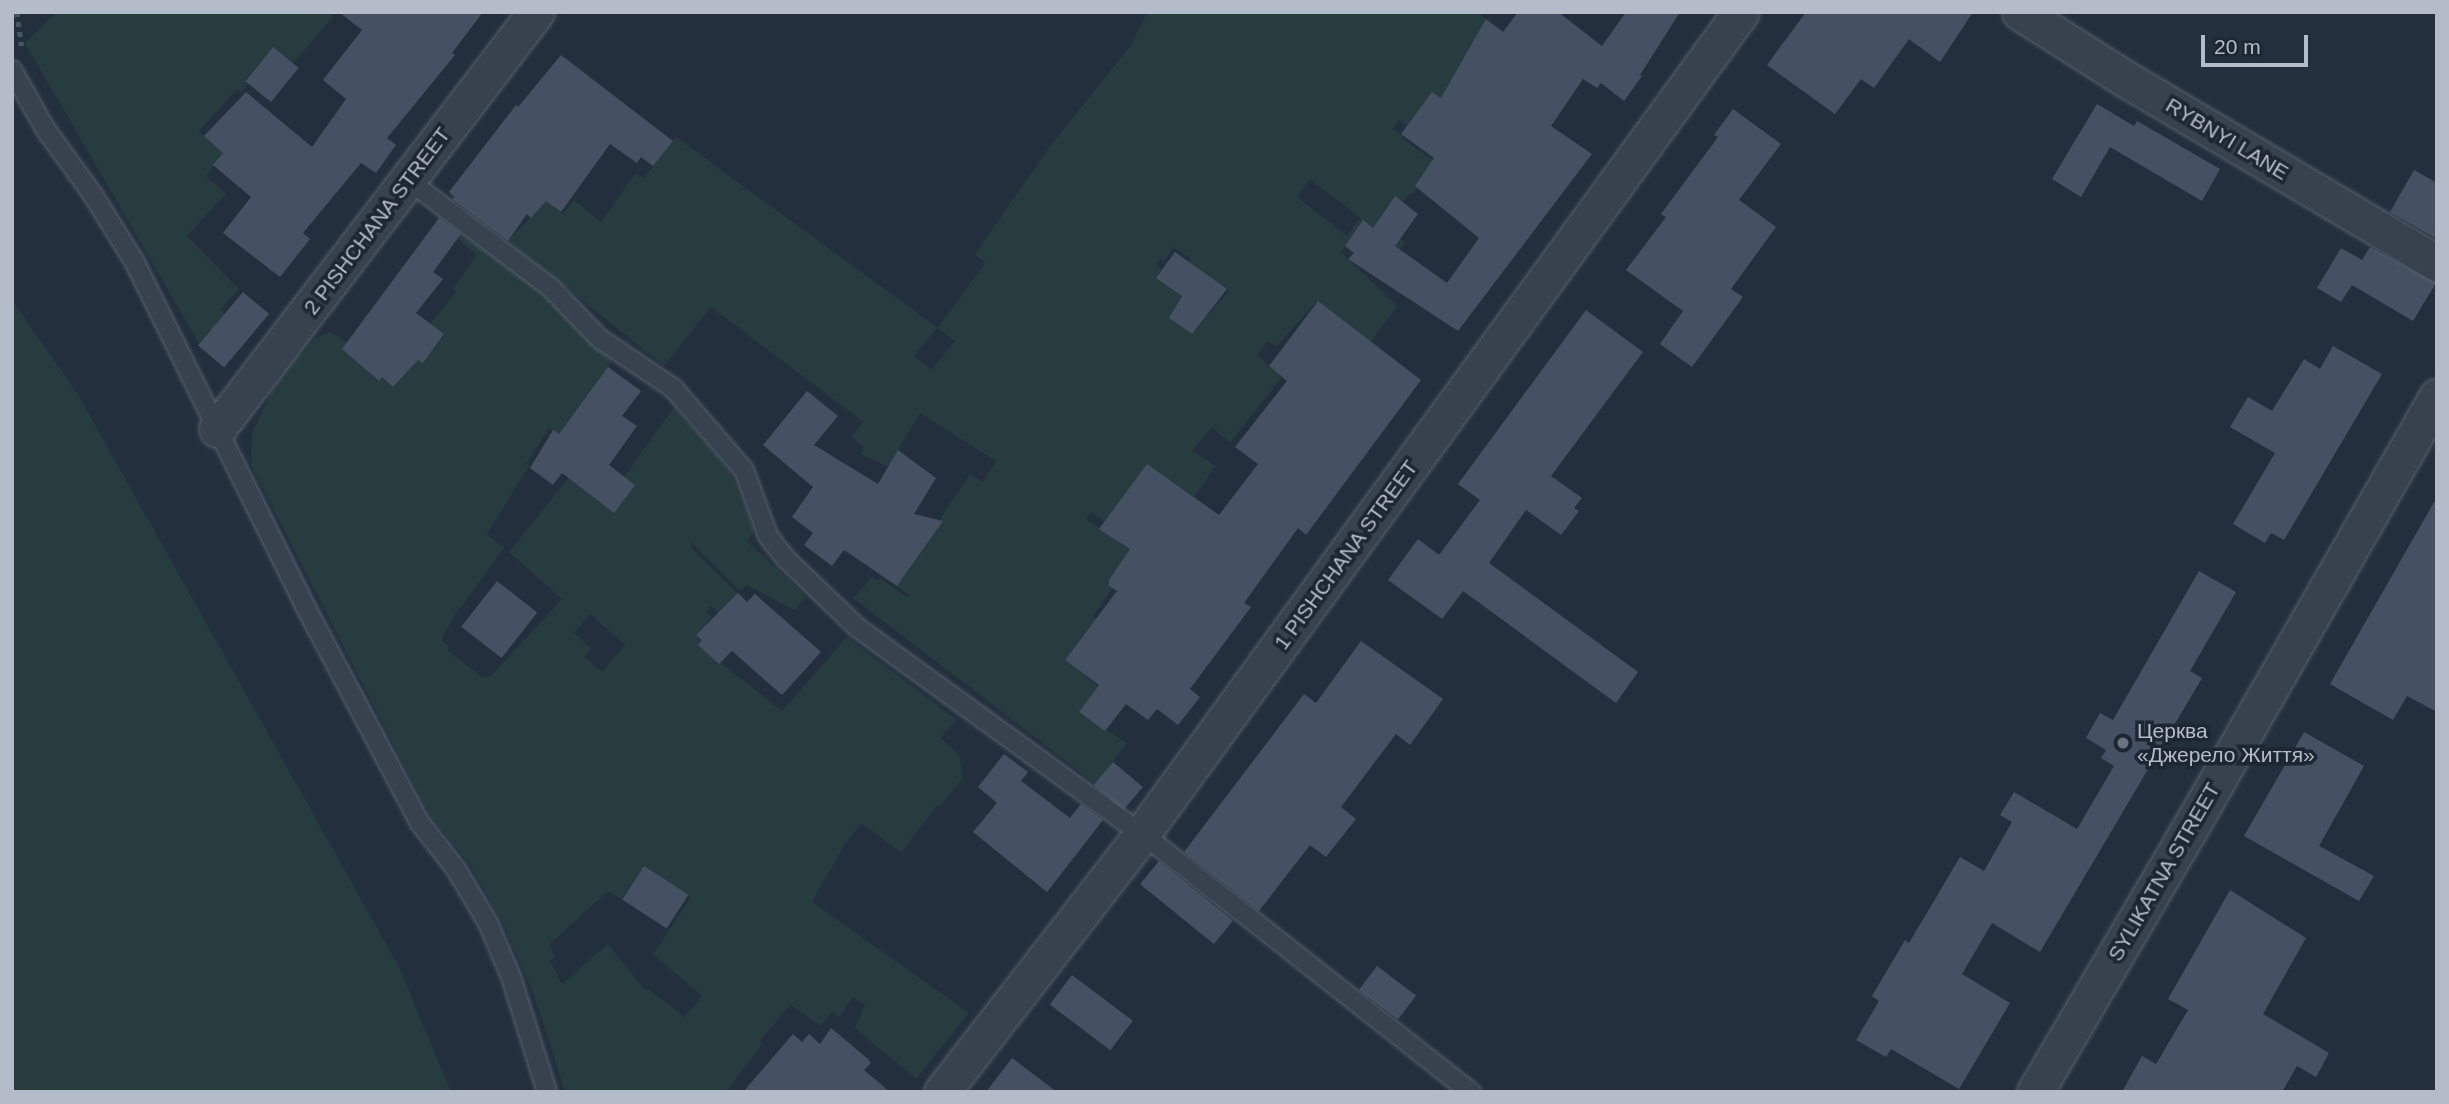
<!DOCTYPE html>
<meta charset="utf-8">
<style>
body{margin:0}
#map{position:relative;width:2449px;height:1104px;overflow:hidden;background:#242f3e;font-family:Arial,sans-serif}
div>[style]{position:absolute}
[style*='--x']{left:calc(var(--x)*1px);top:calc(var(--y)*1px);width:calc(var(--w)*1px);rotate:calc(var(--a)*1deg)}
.green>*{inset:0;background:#263c3f}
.building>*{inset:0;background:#455162;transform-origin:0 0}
.path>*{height:4.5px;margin-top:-2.25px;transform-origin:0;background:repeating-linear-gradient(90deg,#44595c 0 5px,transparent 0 10px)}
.roads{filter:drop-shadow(0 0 2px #565f6c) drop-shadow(0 0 2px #565f6c)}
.lane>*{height:18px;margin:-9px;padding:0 9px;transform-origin:9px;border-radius:9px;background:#38414e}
.street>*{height:35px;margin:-17.5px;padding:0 17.5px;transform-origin:17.5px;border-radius:17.5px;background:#38414e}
.dots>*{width:19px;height:19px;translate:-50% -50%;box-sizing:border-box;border:4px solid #1d2633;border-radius:50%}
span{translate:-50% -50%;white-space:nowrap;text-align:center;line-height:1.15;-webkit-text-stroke:7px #1d2633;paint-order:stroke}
.street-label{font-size:21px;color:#b4bcc9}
.poi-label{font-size:21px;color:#b4bcc9}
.left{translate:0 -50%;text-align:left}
.frame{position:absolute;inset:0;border:14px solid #b4bcc9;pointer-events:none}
.scale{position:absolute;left:2201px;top:35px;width:107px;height:32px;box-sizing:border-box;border:4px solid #b4bcc9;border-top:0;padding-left:9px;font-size:21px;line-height:24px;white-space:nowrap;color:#b4bcc9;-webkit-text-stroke:5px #1d2633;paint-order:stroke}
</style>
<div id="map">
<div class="green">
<div style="clip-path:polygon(57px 12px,332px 12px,333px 17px,293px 63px,273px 47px,245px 80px,248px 84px,242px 92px,237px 89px,199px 131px,223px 153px,206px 176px,226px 194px,187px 236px,239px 289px,221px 309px,225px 314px,200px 345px,25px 43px)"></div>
<div style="clip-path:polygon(evenodd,1147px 12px,1477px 12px,1491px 23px,1445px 101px,1432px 92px,1407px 126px,1399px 120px,1393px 129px,1401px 134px,1406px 127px,1409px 129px,1402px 138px,1435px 162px,1413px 194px,1410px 193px,1403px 203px,1394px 197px,1377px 221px,1405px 242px,1400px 250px,1361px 223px,1341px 252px,1397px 306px,1371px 342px,1317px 301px,1276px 347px,1268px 341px,1257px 355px,1282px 377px,1230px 443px,1212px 427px,1192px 451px,1216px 466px,1194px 497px,1147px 464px,1124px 496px,1122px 533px,1091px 512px,1086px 519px,1137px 554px,1111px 582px,1109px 586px,1112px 588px,1093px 617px,1113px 630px,1100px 646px,1084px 634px,1065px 660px,1098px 686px,1079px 712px,1127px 743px,1096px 784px,853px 598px,872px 577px,877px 581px,880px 578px,908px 598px,909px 595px,897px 586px,932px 537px,944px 512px,970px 474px,983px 482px,996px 461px,920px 413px,888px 467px,861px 454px,864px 447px,851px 436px,863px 422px,861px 420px,711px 307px,664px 366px,508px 241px,558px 188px,566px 193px,555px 208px,563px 214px,574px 200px,601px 222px,636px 173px,644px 178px,676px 137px,938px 328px,985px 263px,975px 254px,1051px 145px,1131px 45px,1147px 12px,1310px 179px,1360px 218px,1347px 236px,1297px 197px,1310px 179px,1147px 12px,1174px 247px,1191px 259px,1182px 273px,1205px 289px,1213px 279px,1229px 290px,1192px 334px,1169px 318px,1182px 296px,1156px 278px,1162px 269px,1156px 264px,1160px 259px,1164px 261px,1174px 247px,1147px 12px,937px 328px,955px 341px,931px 370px,914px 356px,937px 328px)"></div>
<div style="clip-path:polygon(evenodd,442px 211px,520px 273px,613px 360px,559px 435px,549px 428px,526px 464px,529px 466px,487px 534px,504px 548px,453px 618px,441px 640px,448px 646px,448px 651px,482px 677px,490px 677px,562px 599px,509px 552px,570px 476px,614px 512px,635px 485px,624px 477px,674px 407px,723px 462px,733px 478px,755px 532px,747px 541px,806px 596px,794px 610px,747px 585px,740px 591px,691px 542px,692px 549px,738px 594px,720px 614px,711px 606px,707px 612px,712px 617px,697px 634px,702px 640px,698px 645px,782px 711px,847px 637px,957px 720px,940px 738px,959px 754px,963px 778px,940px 806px,937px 805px,901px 853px,862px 823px,845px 844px,812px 902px,969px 1013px,916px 1079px,855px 1028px,865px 1005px,853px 997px,839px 1017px,832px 1012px,821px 1026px,791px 1005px,760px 1040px,763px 1043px,726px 1092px,565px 1092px,534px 995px,503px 923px,469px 863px,430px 816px,251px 465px,252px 433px,271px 393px,287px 368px,316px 338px,330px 332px,339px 337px,347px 343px,344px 350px,378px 381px,382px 377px,393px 387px,408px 371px,406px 351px,423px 363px,444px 335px,430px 324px,456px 292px,453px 288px,477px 255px,436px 221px,442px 211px,590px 614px,625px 645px,602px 672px,584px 657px,591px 648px,574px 633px,590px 614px,442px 211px,644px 866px,691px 897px,653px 954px,702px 996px,684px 1017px,649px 989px,645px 990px,608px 944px,562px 984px,550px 961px,555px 956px,549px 945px,608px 891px,621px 899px,644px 866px)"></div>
<div style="clip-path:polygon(12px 300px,79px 396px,399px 967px,451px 1092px,12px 1092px)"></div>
</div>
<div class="building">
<div style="clip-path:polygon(339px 12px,483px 12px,452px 53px,455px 55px,387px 138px,396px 145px,376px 173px,361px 163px,303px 233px,310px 239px,280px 277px,223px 233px,251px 197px,213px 165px,223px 153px,204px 136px,246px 92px,312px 147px,346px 99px,323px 80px,362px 30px)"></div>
<div style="clip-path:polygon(1518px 12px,1558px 12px,1602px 46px,1626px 12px,1680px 12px,1640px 75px,1642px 76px,1624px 101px,1601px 83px,1597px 88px,1583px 79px,1551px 126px,1592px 154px,1458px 331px,1348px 259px,1354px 253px,1345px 246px,1363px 220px,1373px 228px,1395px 196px,1418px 214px,1395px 246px,1447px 283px,1479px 238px,1415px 186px,1434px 158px,1401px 134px,1432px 92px,1441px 98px,1486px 19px,1503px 32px)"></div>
<div style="clip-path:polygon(1806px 12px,1973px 12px,1940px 62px,1909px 39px,1874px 88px,1861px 79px,1835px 114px,1767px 65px)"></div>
<div style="left:273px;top:47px;width:33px;height:44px;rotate:39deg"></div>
<div style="clip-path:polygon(561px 55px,673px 141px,653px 166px,641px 157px,637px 163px,610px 144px,561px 212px,546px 201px,531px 218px,527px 214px,508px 241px,452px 199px,454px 197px,449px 192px,516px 105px,518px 107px)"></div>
<div style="clip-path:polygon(2097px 104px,2134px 126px,2137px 121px,2220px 169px,2202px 201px,2110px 147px,2081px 197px,2052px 179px)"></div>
<div style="clip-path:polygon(1733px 109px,1781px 144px,1739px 200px,1776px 227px,1731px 289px,1743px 297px,1692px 367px,1660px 344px,1683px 311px,1626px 270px,1666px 217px,1661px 214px,1718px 137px,1714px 135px)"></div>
<div style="clip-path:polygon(2414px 170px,2437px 183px,2437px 239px,2390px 212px)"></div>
<div style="clip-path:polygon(439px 218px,461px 234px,433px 272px,443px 279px,416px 313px,444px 334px,423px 363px,418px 360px,393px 387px,382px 377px,379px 381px,342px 349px)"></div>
<div style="clip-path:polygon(2370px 247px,2436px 283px,2413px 321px,2352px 285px,2341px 302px,2317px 288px,2341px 248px,2362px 260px)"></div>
<div style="clip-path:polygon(1175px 252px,1227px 289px,1192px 334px,1169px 318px,1182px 296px,1156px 278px)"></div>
<div style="left:243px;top:292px;width:34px;height:70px;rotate:40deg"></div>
<div style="clip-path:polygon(1318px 301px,1421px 380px,1306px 535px,1298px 528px,1244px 603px,1251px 607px,1190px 689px,1200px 697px,1178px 725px,1157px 709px,1148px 720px,1126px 704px,1105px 731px,1079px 712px,1099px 685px,1065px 660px,1117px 591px,1109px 586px,1109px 580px,1130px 549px,1099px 529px,1147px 464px,1219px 515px,1258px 464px,1235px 447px,1287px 381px,1269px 366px)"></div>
<div style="clip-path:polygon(1586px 310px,1643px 352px,1551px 476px,1582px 498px,1574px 508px,1579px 511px,1561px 535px,1526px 510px,1489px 563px,1638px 672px,1616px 703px,1463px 591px,1442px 619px,1388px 580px,1418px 539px,1439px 555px,1480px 500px,1458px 484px)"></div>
<div style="clip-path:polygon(2333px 346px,2382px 374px,2284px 540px,2271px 533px,2265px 543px,2233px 524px,2275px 453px,2230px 427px,2248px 397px,2272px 411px,2304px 359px,2320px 369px)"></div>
<div style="clip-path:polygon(608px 367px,641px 391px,622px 416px,637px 426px,609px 465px,635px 485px,614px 513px,562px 473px,553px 485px,530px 468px,553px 430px,559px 434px)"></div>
<div style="clip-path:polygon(807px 391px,838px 416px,814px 445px,878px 484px,898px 450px,936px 478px,914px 514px,943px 521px,897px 586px,844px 550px,832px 566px,804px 545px,813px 533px,792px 517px,813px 487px,763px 445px)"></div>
<div style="clip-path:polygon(2437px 497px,2437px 712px,2407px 696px,2393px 720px,2330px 684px)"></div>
<div style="clip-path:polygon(2199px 571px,2236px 592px,2190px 671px,2202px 678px,2040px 952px,1992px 923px,1962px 974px,2010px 1003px,1959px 1089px,1891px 1049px,1886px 1057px,1856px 1040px,1879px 1001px,1872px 996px,1905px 940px,1909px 943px,1960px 857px,1984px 871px,2012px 822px,2000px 815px,2014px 792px,2077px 829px,2114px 766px,2101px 758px,2106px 750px,2086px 738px,2100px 713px,2113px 720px)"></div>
<div style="left:497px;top:581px;width:51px;height:58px;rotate:38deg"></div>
<div style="clip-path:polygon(738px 593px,747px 602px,755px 594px,821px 652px,782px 695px,732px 651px,719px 664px,698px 645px,702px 640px,696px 635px)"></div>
<div style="clip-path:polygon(1361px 641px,1443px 699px,1410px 745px,1396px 734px,1341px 807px,1356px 819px,1326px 857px,1310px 845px,1259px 911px,1184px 852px,1304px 694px,1316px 703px)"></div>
<div style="clip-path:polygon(2304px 732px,2364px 766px,2319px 846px,2374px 876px,2359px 901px,2244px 836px)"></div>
<div style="clip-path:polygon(1004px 754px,1028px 772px,1021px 781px,1070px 818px,1081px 804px,1103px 820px,1047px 892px,973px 832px,997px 803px,978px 787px)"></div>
<div style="left:1113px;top:762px;width:39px;height:30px;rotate:40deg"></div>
<div style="left:1159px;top:861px;width:95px;height:30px;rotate:39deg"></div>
<div style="left:644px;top:866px;width:53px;height:40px;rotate:33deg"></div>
<div style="clip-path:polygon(2230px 890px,2306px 938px,2263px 1014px,2329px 1053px,2316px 1077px,2297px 1066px,2282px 1092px,2122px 1092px,2142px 1056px,2156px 1064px,2188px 1010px,2168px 999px)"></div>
<div style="left:1377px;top:966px;width:49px;height:30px;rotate:37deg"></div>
<div style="left:1072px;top:975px;width:76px;height:37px;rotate:37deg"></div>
<div style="clip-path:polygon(831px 1028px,868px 1059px,871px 1063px,864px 1070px,890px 1092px,743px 1092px,793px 1034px,802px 1042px,809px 1034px,820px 1044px)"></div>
<div style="clip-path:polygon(1012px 1058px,1057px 1092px,986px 1092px)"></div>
</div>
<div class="path">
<div style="--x:17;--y:12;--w:34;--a:82"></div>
</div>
<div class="roads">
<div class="lane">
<div style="--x:12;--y:70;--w:69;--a:60.5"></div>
<div style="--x:46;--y:130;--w:80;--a:54.1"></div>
<div style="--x:93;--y:195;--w:78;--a:58.2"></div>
<div style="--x:134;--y:261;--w:385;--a:63.6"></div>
<div style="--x:305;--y:606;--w:246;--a:62.1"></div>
<div style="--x:420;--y:823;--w:58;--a:52"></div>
<div style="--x:456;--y:869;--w:63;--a:59.3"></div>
<div style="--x:488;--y:923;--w:59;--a:66.9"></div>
<div style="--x:511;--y:977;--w:121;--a:72.6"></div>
<div style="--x:408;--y:180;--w:179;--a:37.1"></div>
<div style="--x:551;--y:288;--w:71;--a:46.1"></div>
<div style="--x:600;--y:339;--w:88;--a:33.9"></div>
<div style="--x:673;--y:388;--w:108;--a:49.1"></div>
<div style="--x:744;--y:470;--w:70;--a:70"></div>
<div style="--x:768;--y:536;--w:28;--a:52"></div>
<div style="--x:785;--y:558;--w:101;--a:43.8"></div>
<div style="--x:858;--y:628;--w:377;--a:36"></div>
<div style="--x:1163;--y:850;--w:392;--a:38.2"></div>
</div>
<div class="street">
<div style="--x:2020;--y:12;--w:123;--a:32.4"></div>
<div style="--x:2124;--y:78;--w:364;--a:30.6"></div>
<div style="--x:217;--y:429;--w:525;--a:-52.58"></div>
<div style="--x:942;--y:1092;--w:325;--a:-52.2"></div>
<div style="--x:1141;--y:835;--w:1018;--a:-53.91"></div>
<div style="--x:2035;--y:1092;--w:314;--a:-59.6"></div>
<div style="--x:2194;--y:821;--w:489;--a:-60.2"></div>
</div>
</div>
<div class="dots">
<div style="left:2123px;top:743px;background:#6b7280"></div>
</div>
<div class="street-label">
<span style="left:2227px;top:139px;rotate:31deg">RYBNYI LANE</span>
<span style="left:377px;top:221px;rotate:-53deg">2 PISHCHANA STREET</span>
<span style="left:1346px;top:555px;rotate:-54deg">1 PISHCHANA STREET</span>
<span style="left:2164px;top:872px;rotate:-60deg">SYLIKATNA STREET</span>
</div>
<div class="poi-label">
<span class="left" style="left:2137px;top:743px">Церква<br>«Джерело Життя»</span>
</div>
<div class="frame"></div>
<div class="scale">20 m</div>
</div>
